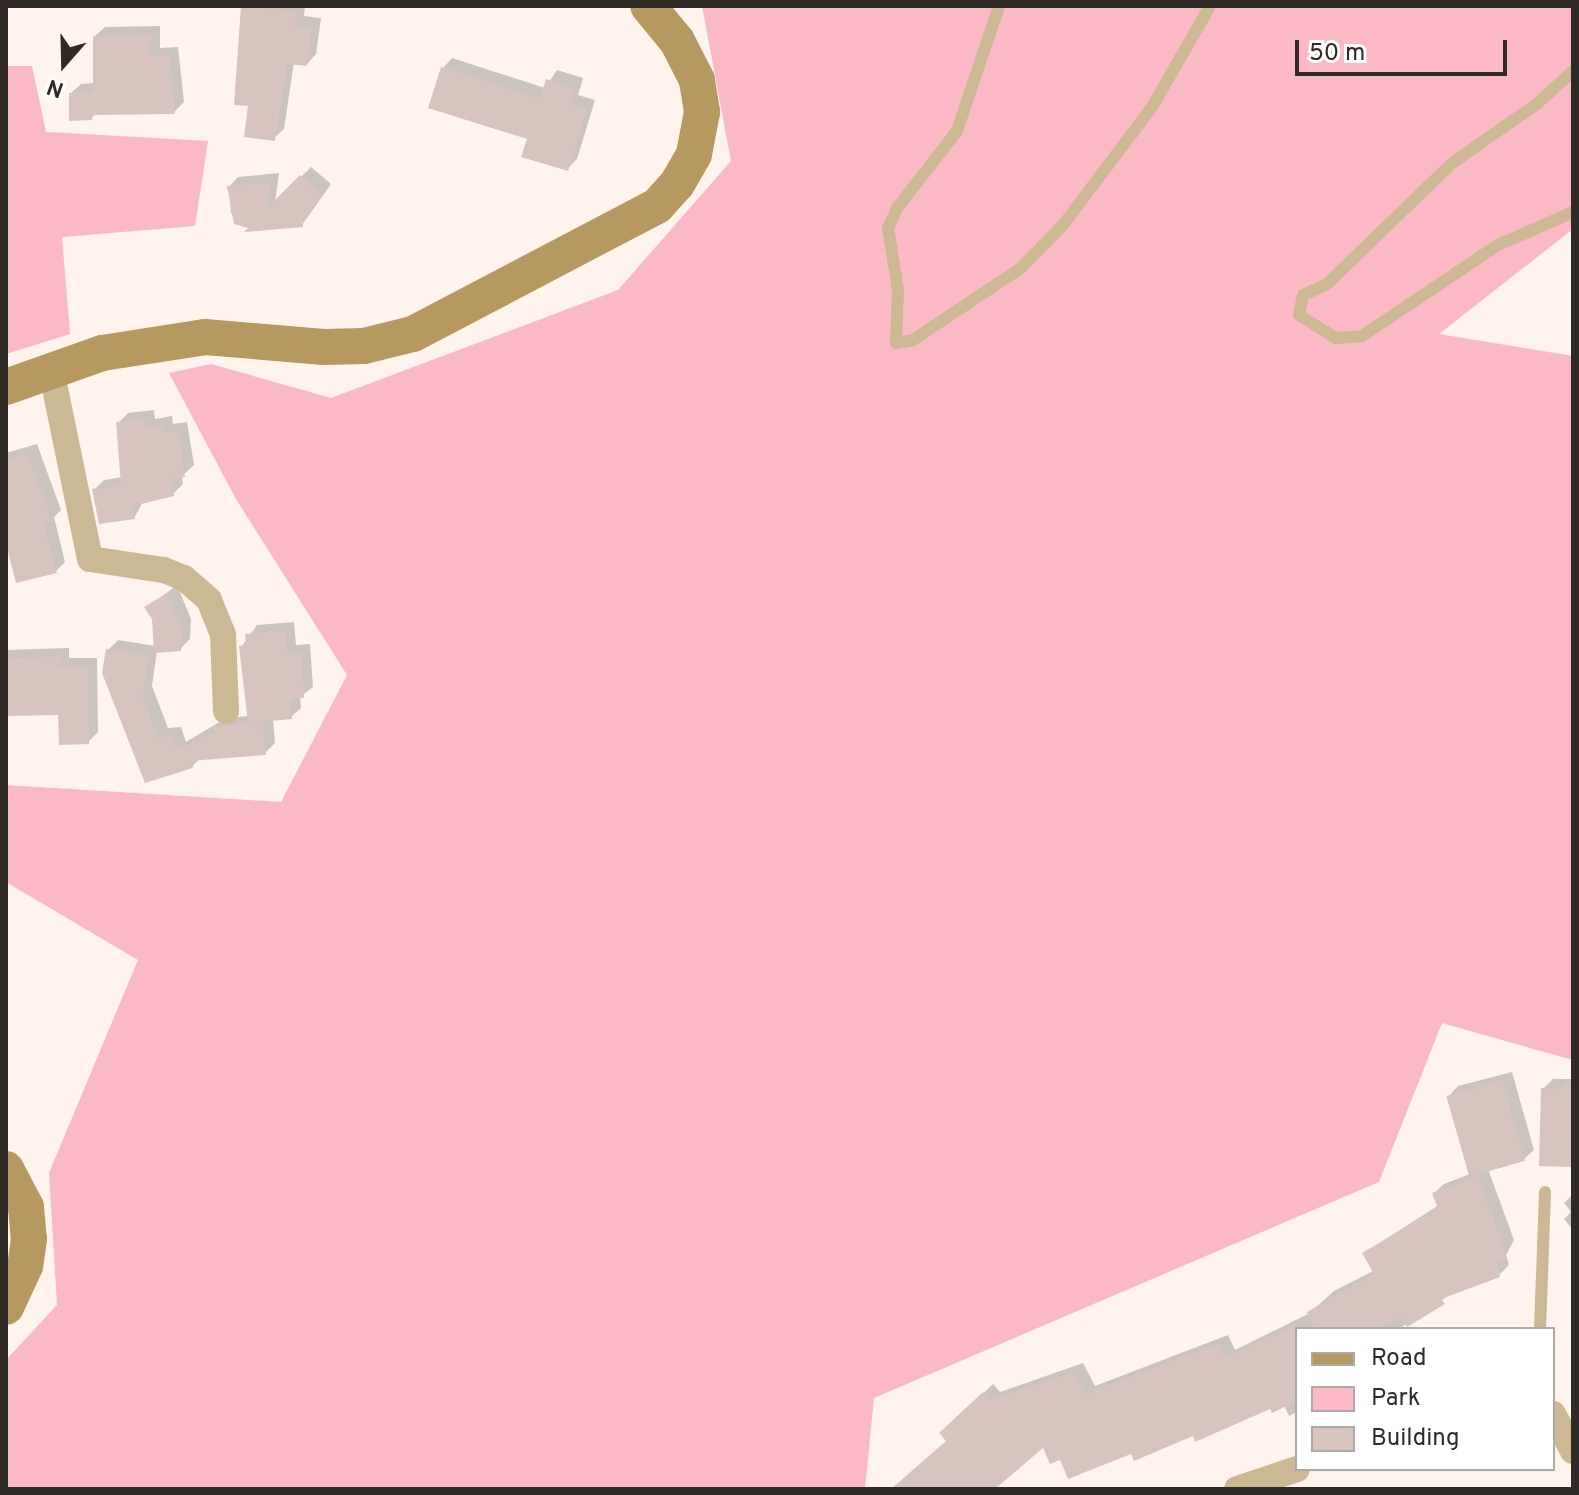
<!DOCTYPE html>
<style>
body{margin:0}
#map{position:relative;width:1579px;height:1495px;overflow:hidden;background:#fef4ed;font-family:Overpass,sans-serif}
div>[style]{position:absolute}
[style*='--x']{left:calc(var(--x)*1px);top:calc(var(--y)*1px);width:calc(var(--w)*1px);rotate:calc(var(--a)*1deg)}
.green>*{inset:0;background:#fab9c4}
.shadow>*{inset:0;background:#0003}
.building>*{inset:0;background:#d7c4bf;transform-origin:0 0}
.service>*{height:12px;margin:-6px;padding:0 6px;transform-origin:6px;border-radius:6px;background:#ccb893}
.minor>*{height:26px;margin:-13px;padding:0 13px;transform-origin:13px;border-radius:13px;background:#ccb893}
.secondary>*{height:36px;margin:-18px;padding:0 18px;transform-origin:18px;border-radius:18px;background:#b69960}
span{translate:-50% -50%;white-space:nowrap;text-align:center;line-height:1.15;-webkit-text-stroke:6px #fff;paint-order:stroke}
.frame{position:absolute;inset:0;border:8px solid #302a26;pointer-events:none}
.legend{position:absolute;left:1295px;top:1327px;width:260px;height:144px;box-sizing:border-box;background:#fff;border:2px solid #acaaa8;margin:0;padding:10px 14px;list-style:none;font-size:24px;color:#302a26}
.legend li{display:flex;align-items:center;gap:16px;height:40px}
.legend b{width:40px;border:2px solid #acaaa8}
.north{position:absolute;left:24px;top:24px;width:80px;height:80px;-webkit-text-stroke:6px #fff;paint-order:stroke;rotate:200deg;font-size:22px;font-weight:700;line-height:32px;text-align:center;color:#302a26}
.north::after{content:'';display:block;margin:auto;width:28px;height:36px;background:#302a26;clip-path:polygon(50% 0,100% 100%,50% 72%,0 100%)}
.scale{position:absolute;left:1295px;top:40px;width:212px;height:36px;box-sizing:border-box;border:4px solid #302a26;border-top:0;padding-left:10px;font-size:24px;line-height:28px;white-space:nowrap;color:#302a26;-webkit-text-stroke:6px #fff;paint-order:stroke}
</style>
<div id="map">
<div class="green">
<div style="clip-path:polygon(702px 6px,1573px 6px,1573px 229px,1439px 334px,1573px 356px,1573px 1060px,1442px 1023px,1379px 1182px,874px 1398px,865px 1489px,6px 1489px,6px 1360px,57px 1305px,49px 1173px,138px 960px,6px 882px,6px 785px,281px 802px,347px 675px,236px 499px,169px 373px,211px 364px,331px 398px,618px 290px,731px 161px)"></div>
<div style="clip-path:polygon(6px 66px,32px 66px,46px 132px,208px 141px,195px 226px,62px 237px,70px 334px,6px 354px)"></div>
</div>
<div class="shadow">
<div style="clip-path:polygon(243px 6px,305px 6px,304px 16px,321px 18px,316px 54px,307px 64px,294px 62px,284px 129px,274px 138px,250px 104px,236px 103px)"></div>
<div style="clip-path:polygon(160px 26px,160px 48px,178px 47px,184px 102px,174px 112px,97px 113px,91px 118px,71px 93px,81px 84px,95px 83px,95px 36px,105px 27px)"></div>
<div style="clip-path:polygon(452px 58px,545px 88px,557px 70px,583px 78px,578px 95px,595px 100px,577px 159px,567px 169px,443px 68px)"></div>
<div style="clip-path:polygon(311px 167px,331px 184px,302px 225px,241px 226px,231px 213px,229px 187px,238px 177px,279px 173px,275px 203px)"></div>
<div style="clip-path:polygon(154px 410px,155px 419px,172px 416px,173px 424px,187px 422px,194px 465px,182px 476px,183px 484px,173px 494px,143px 502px,134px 518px,94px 490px,104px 480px,123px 477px,118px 423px,128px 413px)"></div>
<div style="clip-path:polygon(37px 444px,61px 510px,54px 517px,65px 562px,56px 571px,6px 536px,6px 453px)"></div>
<div style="clip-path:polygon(177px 585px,191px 619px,190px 639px,180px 649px,157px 651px,152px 686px,168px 728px,181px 727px,186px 742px,226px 718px,249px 716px,242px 646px,257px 625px,294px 622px,296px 645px,310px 644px,313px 687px,300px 697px,301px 708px,291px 717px,273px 719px,275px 743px,265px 753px,200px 758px,192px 767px,147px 781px,108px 650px,118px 640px,156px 646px,154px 618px,147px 608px)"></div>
<div style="clip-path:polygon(69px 648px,69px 658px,97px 658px,98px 732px,88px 742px,60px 713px,6px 714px,6px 650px)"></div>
<div style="clip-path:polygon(1512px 1072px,1534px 1150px,1524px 1159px,1488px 1169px,1514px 1240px,1506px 1255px,1509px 1265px,1499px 1275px,1454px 1292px,1399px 1329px,1297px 1329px,1297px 1412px,1289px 1416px,1284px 1405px,1271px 1407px,1132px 1452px,1062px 1457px,1044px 1445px,993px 1489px,907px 1489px,948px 1441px,942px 1433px,993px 1384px,1000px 1392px,1083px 1363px,1095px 1386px,1228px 1335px,1235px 1350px,1310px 1313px,1334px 1291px,1375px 1270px,1364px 1253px,1439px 1205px,1434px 1193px,1444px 1184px,1470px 1174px,1449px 1096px,1458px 1086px)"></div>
<div style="clip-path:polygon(1553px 1079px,1573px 1079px,1573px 1165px,1543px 1089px)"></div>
<div style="clip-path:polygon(1573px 1194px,1573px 1230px,1564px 1219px,1571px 1212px,1564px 1203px)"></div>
</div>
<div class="building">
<div style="clip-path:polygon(241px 6px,297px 11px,295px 25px,312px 27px,307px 66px,287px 64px,275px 141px,244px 137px,248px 106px,234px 105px)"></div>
<div style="clip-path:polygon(151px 35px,151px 56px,169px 56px,175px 114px,92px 115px,92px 120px,69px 121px,69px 93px,93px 92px,93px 36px)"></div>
<div style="clip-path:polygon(441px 67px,540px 98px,546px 79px,575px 88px,569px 104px,587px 110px,568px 171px,521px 157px,527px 139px,428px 108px)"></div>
<div style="clip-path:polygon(300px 175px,322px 195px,303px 219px,303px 227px,244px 232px,248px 228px,234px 224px,227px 186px,270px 182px,267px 208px)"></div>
<div style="clip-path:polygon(144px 419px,146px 428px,163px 425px,164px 432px,178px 430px,185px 477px,172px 479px,174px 496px,133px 506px,135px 519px,99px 524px,92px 489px,121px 485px,116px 422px)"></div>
<div style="clip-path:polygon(28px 453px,52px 522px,44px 524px,57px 573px,16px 583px,6px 544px,6px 459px)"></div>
<div style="clip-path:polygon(167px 593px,182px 629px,181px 651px,154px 653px,152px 619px,144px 607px)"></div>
<div style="clip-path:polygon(285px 630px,287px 654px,301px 653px,304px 698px,290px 699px,292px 719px,248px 723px,239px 646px,246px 645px,245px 634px)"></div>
<div style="clip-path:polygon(106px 649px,149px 655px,143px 697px,158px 737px,171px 736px,176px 750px,215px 732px,214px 727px,263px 723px,266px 755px,190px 761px,193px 768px,145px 783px,102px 673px)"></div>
<div style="clip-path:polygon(60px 657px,60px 667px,88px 667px,89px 744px,59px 745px,58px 715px,6px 716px,6px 658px)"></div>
<div style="clip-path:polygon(1573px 1079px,1573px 1167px,1539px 1166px,1541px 1088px,1558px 1089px)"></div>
<div style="left:1502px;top:1080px;width:84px;height:58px;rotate:74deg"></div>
<div style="clip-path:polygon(1478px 1176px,1505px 1250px,1506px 1259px,1497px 1262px,1500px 1277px,1441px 1299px,1445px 1304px,1407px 1327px,1401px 1318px,1381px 1329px,1316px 1329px,1307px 1312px,1374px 1274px,1362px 1253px,1430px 1213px,1437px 1206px,1432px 1193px)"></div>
<div style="clip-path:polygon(1297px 1323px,1297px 1401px,1272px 1413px,1270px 1409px,1195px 1442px,1193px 1436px,1134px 1461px,1131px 1454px,1068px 1479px,1060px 1460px,1050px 1464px,1043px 1448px,995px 1489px,891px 1489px,946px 1441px,939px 1433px,983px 1392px,990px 1400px,1073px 1372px,1085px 1394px,1218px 1343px,1225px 1358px)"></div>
</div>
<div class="service">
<div style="--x:999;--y:6;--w:132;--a:108.6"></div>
<div style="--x:957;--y:131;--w:98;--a:127.9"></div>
<div style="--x:897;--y:208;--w:22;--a:114"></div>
<div style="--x:888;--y:228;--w:63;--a:80.8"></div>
<div style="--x:898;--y:290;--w:53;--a:92.2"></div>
<div style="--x:896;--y:343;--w:17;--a:-10"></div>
<div style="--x:913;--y:340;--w:130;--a:-33.7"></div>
<div style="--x:1021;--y:268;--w:60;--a:-45.7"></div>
<div style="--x:1063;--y:225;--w:148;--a:-53"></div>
<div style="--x:1152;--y:107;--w:116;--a:-60.1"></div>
<div style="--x:1573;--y:71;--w:47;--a:137.6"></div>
<div style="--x:1538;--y:103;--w:106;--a:145"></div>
<div style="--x:1451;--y:164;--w:173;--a:135.9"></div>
<div style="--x:1327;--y:284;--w:26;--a:155"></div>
<div style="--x:1303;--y:295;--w:20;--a:101"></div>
<div style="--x:1299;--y:315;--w:44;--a:31.9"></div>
<div style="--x:1336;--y:338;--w:26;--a:-4"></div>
<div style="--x:1362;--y:336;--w:164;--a:-33.8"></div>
<div style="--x:1498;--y:245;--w:82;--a:-23.7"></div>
<div style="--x:1540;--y:1329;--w:137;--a:-87.9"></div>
</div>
<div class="minor">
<div style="--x:51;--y:369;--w:194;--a:78.4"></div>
<div style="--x:90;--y:559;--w:75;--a:8.5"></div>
<div style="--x:164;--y:570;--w:22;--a:22"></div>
<div style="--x:184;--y:578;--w:33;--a:41"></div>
<div style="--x:209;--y:600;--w:38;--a:68"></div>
<div style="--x:223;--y:635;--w:76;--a:87.7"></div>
<div style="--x:1553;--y:1414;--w:42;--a:61.6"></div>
<div style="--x:1237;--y:1489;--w:63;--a:-18.4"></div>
</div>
<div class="secondary">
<div style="--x:6;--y:387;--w:102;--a:-19.5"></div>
<div style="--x:102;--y:353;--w:104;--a:-8.8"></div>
<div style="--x:205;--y:337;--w:119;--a:4.8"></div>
<div style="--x:324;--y:347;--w:40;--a:-1.4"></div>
<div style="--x:364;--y:346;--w:50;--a:-13.8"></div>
<div style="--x:413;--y:334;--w:276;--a:-27.7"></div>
<div style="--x:657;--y:206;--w:30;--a:-48"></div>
<div style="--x:677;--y:184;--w:34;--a:-60"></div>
<div style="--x:694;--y:154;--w:43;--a:-79.2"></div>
<div style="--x:702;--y:112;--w:32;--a:-99"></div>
<div style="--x:697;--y:80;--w:44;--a:-117.1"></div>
<div style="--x:677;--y:41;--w:45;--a:-129.6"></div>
<div style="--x:6;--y:1169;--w:43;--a:62.2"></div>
<div style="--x:26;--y:1207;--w:32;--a:85"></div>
<div style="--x:29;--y:1239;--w:27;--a:98"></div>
<div style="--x:25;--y:1266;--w:45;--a:114.9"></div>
</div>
<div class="frame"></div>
<ul class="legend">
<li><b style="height:10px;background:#b69960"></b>Road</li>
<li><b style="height:22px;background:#fab9c4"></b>Park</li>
<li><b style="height:22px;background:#d7c4bf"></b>Building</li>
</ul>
<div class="north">N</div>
<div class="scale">50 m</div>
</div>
